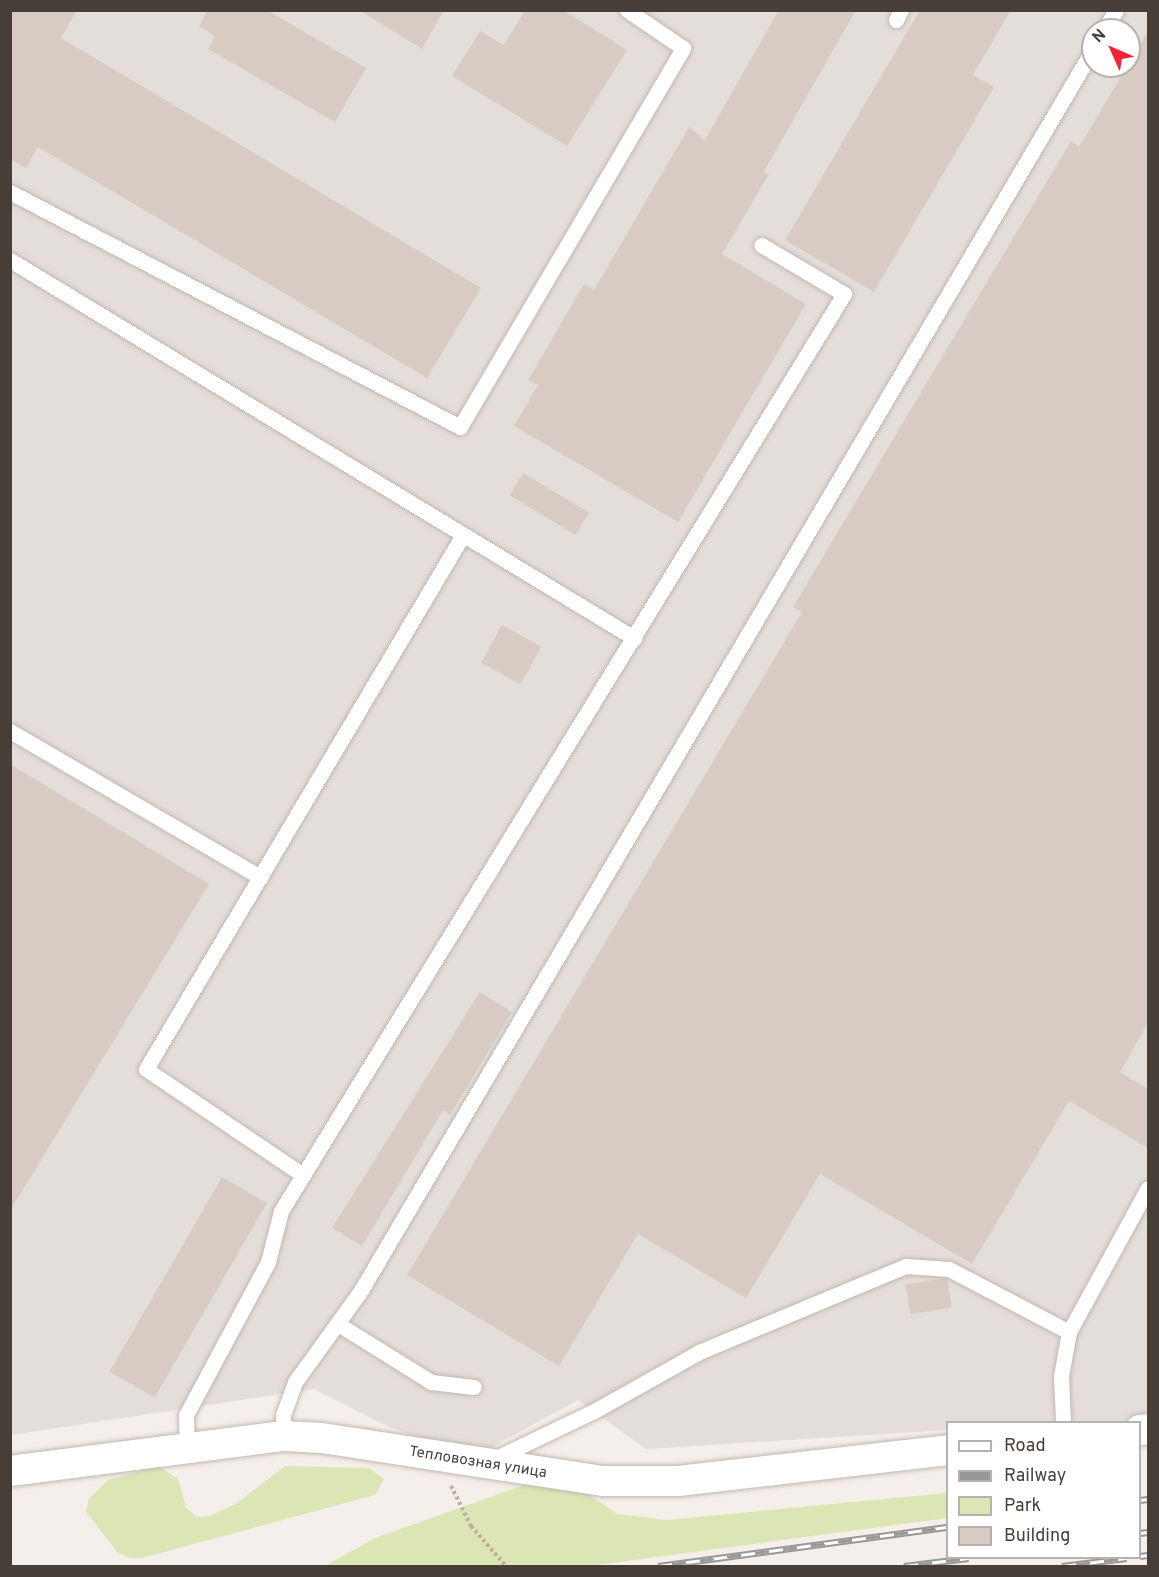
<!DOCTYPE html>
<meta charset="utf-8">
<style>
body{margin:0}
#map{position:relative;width:1159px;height:1577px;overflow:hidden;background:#f4efea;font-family:Overpass,sans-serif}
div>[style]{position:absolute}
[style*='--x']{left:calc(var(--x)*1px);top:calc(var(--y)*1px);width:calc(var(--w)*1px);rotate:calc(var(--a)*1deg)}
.industrial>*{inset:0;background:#e4dedb}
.green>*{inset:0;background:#dce6b4}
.building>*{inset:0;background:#d8cbc3;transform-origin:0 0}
.path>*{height:4px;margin-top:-2px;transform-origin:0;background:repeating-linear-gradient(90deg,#c1ac9e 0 3px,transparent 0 6px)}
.roads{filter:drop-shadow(0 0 2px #c2b7af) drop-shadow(0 0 2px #c2b7af)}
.lane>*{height:15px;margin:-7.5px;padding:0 7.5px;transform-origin:7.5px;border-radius:7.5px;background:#fff}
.street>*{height:30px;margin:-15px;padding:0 15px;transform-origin:15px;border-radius:15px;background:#fff}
.rail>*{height:7px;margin-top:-3.5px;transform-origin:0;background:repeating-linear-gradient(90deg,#fff 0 14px,#989898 0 28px);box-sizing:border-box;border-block:2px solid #989898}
span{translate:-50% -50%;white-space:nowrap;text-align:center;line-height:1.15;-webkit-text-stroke:4.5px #fff;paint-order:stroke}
.street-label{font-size:15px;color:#483e38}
.frame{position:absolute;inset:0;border:12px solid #483e38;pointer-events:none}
.legend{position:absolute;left:946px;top:1421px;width:195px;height:138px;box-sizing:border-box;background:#fff;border:2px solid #b6b2af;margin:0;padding:8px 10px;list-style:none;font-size:18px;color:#483e38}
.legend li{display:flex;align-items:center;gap:12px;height:30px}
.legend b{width:30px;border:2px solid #b6b2af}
.north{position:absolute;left:1081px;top:18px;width:60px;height:60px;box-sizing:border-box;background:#fff;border:2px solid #b6b2af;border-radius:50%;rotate:315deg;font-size:16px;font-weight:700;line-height:24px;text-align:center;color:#483e38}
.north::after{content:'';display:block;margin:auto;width:21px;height:27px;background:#f12436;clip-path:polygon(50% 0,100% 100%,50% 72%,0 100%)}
</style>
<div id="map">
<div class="industrial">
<div style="clip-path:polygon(evenodd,11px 11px,1148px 11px,1148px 1421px,948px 1422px,947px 1430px,646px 1449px,578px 1400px,487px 1450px,428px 1440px,391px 1428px,314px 1389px,11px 1435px,11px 11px,1093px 30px,1129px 30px,1129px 66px,1093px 66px,1093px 30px)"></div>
</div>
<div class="green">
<div style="clip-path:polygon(158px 1466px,178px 1479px,186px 1507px,196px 1517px,210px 1516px,237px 1503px,285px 1466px,369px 1468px,384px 1479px,375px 1495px,142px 1558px,130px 1558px,118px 1553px,86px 1512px,89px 1499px,108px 1480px)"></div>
<div style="clip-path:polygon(530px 1483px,579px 1488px,617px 1514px,667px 1520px,947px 1493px,947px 1518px,590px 1566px,325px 1566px,375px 1538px)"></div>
</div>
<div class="building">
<div style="clip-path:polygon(10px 10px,77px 10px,61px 38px,481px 288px,427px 378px,38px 147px,26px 168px,10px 159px)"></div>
<div style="clip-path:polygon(208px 10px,267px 10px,366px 68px,335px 122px,208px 49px,215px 36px,199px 26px)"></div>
<div style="clip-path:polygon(359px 10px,444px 10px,422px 49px)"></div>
<div style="clip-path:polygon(525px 10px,563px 10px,627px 50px,567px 146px,452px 76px,480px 31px,504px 45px)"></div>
<div style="clip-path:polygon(779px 10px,856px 10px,763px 173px,769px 174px,722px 254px,806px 304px,678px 522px,514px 426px,538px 385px,528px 380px,584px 284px,594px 290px,689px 127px,705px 140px)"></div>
<div style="clip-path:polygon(920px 10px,1011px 10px,973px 75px,994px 87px,874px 292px,785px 240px)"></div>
<div style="clip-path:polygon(1148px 31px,1148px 1023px,1120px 1072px,1148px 1089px,1148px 1148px,1069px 1101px,972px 1264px,820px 1174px,746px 1298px,638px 1234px,559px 1366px,407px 1275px,802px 612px,793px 607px,1071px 141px,1079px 147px)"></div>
<div style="left:523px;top:473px;width:77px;height:26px;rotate:31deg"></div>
<div style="left:502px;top:625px;width:45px;height:43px;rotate:29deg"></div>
<div style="clip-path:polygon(10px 764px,209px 884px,10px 1211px)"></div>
<div style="clip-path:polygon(480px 992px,512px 1012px,450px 1115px,443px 1110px,362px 1246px,332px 1228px)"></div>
<div style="left:222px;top:1177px;width:52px;height:225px;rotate:30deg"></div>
<div style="left:947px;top:1278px;width:30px;height:42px;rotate:81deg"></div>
</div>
<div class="path">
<div style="--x:451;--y:1486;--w:45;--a:63.4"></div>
<div style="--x:471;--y:1526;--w:53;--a:48.8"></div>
</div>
<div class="roads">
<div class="lane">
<div style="--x:896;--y:20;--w:11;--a:-63"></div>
<div style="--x:1104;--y:30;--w:23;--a:-59"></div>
<div style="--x:10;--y:192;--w:508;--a:27.57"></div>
<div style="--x:460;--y:427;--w:440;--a:-59.5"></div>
<div style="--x:683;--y:48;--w:68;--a:-145.8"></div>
<div style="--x:10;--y:260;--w:730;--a:31.21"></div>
<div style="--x:10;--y:731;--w:290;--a:30.3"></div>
<div style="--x:303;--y:1175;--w:189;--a:-146"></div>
<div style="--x:146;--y:1069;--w:621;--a:-59.31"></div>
<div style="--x:338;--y:1324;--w:110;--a:31.9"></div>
<div style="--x:431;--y:1382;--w:43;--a:6.6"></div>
<div style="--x:1063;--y:1422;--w:46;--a:-92.5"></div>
<div style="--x:1061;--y:1376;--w:45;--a:-79.7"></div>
<div style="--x:1069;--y:1332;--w:164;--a:-61.3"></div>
<div style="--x:284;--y:1436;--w:21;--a:-93"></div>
<div style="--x:283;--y:1415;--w:35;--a:-70"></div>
<div style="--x:295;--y:1382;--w:111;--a:-54.2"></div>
<div style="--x:360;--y:1292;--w:1443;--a:-59.47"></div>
<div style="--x:187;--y:1447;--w:32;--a:-92"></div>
<div style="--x:186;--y:1415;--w:174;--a:-61.8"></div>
<div style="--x:268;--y:1262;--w:53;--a:-75.7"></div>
<div style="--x:281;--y:1211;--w:1076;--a:-58.45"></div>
<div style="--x:844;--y:294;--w:96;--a:-149.4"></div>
<div style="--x:492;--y:1460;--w:113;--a:-25.7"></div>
<div style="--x:594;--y:1411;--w:120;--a:-29.3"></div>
<div style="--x:699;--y:1352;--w:224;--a:-22.6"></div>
<div style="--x:906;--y:1266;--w:43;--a:4"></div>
<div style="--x:949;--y:1269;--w:136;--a:27.7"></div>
</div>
<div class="street">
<div style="--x:1140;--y:1430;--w:8;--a:-7"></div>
<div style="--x:10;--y:1471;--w:276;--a:-7.3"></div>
<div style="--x:284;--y:1436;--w:38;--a:3"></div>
<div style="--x:322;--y:1438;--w:284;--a:8.7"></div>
<div style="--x:603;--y:1481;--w:75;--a:0"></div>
<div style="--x:678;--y:1481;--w:272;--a:-6.5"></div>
</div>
</div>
<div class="rail">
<div style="--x:1140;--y:1500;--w:8;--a:-7"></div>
<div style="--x:1140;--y:1533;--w:8;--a:-7"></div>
<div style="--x:1140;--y:1556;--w:8;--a:-7"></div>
<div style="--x:658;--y:1566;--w:293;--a:-7.7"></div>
<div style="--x:904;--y:1566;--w:65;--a:-7"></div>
<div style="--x:1062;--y:1566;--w:65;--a:-7"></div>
</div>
<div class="street-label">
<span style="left:478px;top:1463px;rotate:9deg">Тепловозная улица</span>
</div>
<div class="frame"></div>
<ul class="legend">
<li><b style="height:8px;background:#fff"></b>Road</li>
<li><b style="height:8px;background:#989898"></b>Railway</li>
<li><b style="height:16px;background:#dce6b4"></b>Park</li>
<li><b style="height:16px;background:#d8cbc3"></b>Building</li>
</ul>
<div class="north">N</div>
</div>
